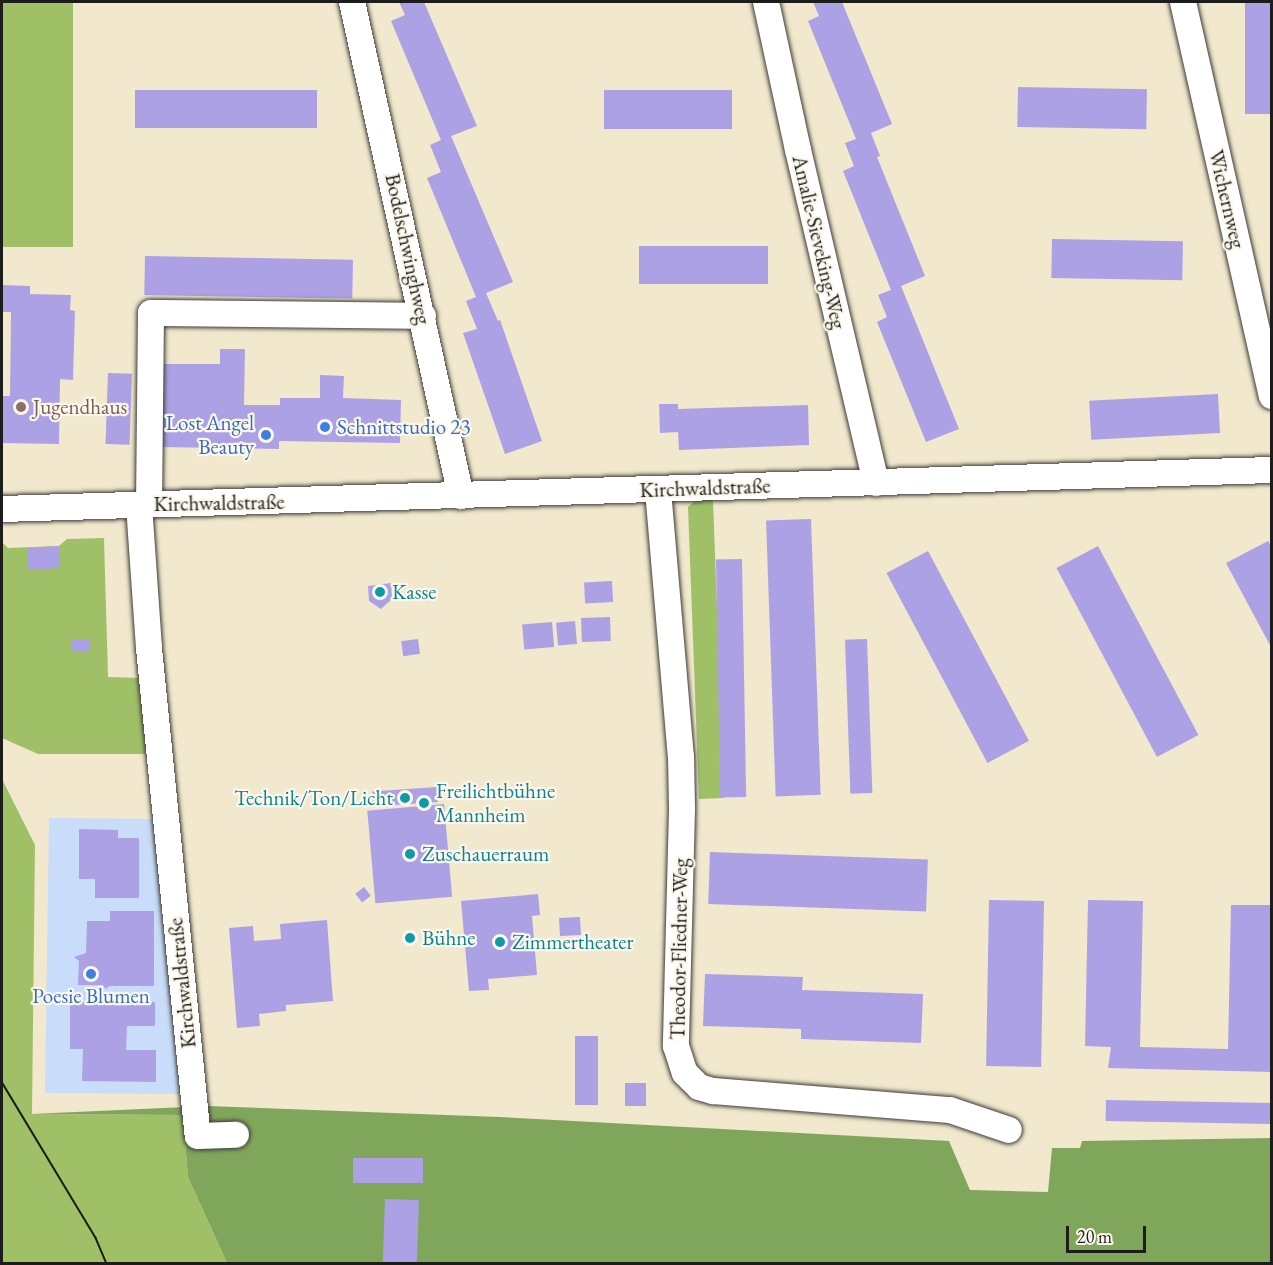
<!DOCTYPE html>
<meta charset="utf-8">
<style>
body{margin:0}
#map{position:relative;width:1273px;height:1265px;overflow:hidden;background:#f1e8cd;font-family:"EB Garamond",serif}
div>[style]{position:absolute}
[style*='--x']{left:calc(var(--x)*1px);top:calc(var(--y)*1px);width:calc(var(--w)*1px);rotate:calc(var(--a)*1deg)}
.built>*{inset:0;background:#c9dcf9}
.green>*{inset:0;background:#a0c068;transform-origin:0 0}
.forest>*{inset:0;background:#80a65c}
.building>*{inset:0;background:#aca1e5;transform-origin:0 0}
.roads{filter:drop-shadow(0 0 2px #3c3b37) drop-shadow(0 0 2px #3c3b37)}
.minor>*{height:26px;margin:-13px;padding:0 13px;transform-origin:13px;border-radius:13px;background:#fff}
.tram>*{height:1.5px;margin:-0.75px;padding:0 0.75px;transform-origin:0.75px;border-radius:0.75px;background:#1c1c1c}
.dots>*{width:16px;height:16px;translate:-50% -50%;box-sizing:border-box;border:3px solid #fbf7ec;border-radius:50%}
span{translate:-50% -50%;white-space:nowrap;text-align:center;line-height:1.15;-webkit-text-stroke:4.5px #fbf7ec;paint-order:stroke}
.street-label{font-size:21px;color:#1c1c1c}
.education-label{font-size:21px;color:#785e54}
.left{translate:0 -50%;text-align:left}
.shop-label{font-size:21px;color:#366cbe}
.right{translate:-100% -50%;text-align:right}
.culture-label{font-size:21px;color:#0d838f}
.frame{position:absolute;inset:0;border:3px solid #1c1c1c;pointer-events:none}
.scale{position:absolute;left:1066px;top:1226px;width:80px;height:27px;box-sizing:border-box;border:3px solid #1c1c1c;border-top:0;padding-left:8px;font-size:18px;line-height:21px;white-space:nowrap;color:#1c1c1c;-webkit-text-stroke:4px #fbf7ec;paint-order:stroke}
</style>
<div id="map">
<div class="built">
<div style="clip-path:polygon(49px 818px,156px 819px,184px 1094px,45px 1093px)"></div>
</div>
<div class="green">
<div style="left:2px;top:2px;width:71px;height:245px"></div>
<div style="clip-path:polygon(696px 500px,713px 500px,724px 798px,699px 799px,688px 507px)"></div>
<div style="clip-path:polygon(104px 538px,108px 677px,141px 678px,149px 754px,38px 754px,2px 738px,2px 542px,8px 548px,59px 546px,67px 539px)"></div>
<div style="clip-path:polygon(2px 779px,35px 845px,32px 1114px,183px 1115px,188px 1177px,227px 1263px,2px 1263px)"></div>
</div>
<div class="forest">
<div style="clip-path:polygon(207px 1106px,499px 1117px,949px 1141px,970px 1190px,1048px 1192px,1052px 1148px,1080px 1148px,1082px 1141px,1271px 1138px,1271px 1263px,227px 1263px,188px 1177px,183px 1115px,32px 1114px)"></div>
</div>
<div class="building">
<div style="clip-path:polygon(399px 2px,424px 2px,477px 126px,451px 136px,513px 282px,486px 293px,498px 321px,500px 320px,542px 441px,505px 454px,463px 333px,477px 329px,466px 301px,476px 297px,427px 178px,441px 172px,430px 145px,441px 140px,391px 21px,405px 15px)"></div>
<div style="clip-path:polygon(813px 2px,842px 2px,892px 124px,871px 133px,880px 156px,877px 157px,925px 276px,901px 286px,959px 429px,926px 442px,877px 322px,887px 317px,878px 295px,891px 290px,843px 171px,854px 166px,845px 143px,856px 139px,808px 21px,819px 16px)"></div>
<div style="left:1245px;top:2px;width:27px;height:112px"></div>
<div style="left:1018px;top:87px;width:129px;height:40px;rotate:1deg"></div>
<div style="left:135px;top:90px;width:182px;height:38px"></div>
<div style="left:604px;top:90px;width:128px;height:39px"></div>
<div style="left:1052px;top:239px;width:131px;height:39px;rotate:1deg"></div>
<div style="left:639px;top:246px;width:129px;height:38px"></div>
<div style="left:145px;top:256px;width:208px;height:39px;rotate:1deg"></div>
<div style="clip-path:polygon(3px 285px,30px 286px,30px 294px,71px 295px,70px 310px,75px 311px,73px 380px,60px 379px,59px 444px,2px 443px,2px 396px,10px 396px,11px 312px,3px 312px)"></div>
<div style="clip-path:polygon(220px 349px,245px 349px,244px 405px,280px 405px,280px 398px,320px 398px,320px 375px,344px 376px,343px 398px,401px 400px,400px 443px,279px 441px,279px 449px,161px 447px,162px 364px,220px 364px)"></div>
<div style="left:108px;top:373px;width:24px;height:71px;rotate:2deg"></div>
<div style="left:1218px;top:394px;width:39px;height:129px;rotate:87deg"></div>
<div style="clip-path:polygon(659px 404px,678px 404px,678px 409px,808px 405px,809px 445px,679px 450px,678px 432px,660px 433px)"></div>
<div style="left:811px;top:519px;width:276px;height:45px;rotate:88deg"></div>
<div style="clip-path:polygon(1268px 541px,1272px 547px,1272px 649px,1226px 563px)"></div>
<div style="left:59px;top:546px;width:22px;height:32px;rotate:87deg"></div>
<div style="left:1098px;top:546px;width:214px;height:47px;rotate:62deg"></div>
<div style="left:928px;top:551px;width:215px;height:47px;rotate:62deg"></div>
<div style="left:742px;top:559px;width:238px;height:26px;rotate:89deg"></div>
<div style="left:612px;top:581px;width:21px;height:28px;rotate:87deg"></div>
<div style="clip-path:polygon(391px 583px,392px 599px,381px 609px,369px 601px,368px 586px)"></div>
<div style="left:610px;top:617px;width:24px;height:29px;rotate:88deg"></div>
<div style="left:575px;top:621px;width:23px;height:19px;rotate:85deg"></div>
<div style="left:552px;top:622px;width:25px;height:30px;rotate:85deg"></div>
<div style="left:418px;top:639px;width:15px;height:17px;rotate:82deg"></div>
<div style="left:867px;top:639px;width:154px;height:22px;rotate:88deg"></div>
<div style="left:71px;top:640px;width:18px;height:12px"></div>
<div style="left:437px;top:787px;width:15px;height:65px;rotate:86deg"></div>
<div style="left:444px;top:804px;width:93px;height:77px;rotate:85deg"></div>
<div style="clip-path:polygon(79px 829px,118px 830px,118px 838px,139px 838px,139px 898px,95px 898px,95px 879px,79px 879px)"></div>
<div style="left:710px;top:852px;width:218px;height:52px;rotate:2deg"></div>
<div style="left:364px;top:887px;width:11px;height:11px;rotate:52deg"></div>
<div style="clip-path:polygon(538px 894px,540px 915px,532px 916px,537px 975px,488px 979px,489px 990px,469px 991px,461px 901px)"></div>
<div style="left:989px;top:900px;width:55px;height:166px;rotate:1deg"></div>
<div style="clip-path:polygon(1088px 900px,1143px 901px,1140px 1047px,1228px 1049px,1231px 905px,1272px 905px,1272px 1072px,1108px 1068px,1111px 1047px,1085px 1046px)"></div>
<div style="clip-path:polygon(110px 911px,154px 911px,154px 986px,109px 986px,106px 989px,102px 985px,78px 985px,79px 961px,74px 957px,86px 953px,87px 921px,110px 921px)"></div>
<div style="left:580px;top:917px;width:18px;height:21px;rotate:87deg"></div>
<div style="clip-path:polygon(327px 920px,333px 1001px,286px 1005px,286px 1011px,259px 1014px,260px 1026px,237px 1028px,229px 928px,253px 926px,254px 941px,281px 939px,280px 924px)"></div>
<div style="clip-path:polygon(705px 974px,803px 977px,802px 990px,923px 994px,921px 1043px,801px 1039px,801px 1029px,703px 1026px)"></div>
<div style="clip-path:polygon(70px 1002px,155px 1002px,155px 1026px,127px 1026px,126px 1050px,156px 1050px,156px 1082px,82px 1081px,83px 1049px,70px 1049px)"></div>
<div style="left:575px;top:1036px;width:23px;height:69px"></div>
<div style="left:625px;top:1083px;width:21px;height:23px"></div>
<div style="left:1106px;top:1100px;width:166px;height:21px;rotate:1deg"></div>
<div style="left:353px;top:1158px;width:70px;height:25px"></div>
<div style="left:385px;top:1199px;width:34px;height:64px;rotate:2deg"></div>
</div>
<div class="roads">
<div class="minor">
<div style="--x:352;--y:2;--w:506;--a:77.56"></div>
<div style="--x:766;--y:2;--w:151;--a:77.8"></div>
<div style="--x:798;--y:150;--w:342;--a:76.8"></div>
<div style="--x:1183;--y:2;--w:404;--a:77.3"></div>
<div style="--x:658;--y:490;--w:267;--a:85.1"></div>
<div style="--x:681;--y:756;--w:54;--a:88.9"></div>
<div style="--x:682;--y:810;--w:236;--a:91.5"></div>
<div style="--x:676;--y:1046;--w:28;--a:72"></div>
<div style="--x:685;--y:1073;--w:20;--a:45"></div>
<div style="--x:699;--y:1087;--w:15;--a:16"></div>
<div style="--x:713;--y:1091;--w:238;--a:4.6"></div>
<div style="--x:950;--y:1110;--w:62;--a:18.7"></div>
<div style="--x:139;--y:505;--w:143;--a:86"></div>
<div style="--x:149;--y:648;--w:490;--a:84.3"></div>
<div style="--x:198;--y:1136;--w:38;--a:-2"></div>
<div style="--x:149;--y:505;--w:192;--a:-89.4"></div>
<div style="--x:151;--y:313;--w:272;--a:0.6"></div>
<div style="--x:2;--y:509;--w:1271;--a:-1.76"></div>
</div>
</div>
<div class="tram">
<div style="--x:2;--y:1082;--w:182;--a:58.9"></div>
<div style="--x:96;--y:1238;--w:28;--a:67"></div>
</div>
<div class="dots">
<div style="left:21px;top:407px;background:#8d6e63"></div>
<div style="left:325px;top:427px;background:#3f7fe0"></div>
<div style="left:266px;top:435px;background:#3f7fe0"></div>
<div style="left:380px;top:592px;background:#0f9aa8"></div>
<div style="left:405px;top:798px;background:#0f9aa8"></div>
<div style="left:424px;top:803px;background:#0f9aa8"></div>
<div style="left:410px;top:854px;background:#0f9aa8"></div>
<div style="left:410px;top:938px;background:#0f9aa8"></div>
<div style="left:500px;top:942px;background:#0f9aa8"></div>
<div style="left:91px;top:974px;background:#3f7fe0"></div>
</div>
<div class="street-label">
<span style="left:1227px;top:199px;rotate:77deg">Wichernweg</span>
<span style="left:819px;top:242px;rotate:77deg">Amalie-Sieveking-Weg</span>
<span style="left:408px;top:249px;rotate:78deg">Bodelschwinghweg</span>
<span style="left:705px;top:488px;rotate:-2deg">Kirchwaldstraße</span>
<span style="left:219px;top:503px;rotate:-1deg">Kirchwaldstraße</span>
<span style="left:679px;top:949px;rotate:-89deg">Theodor-Fliedner-Weg</span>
<span style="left:182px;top:983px;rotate:-96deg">Kirchwaldstraße</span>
</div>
<div class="education-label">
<span class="left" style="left:33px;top:407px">Jugendhaus</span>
</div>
<div class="shop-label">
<span class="right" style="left:254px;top:435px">Lost Angel<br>Beauty</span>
<span class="left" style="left:337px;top:427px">Schnittstudio 23</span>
<span style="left:91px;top:996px">Poesie Blumen</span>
</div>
<div class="culture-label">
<span class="left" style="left:392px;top:592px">Kasse</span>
<span class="left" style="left:436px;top:803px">Freilichtbühne<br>Mannheim</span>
<span class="right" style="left:393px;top:798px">Technik/Ton/Licht</span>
<span class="left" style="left:422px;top:854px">Zuschauerraum</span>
<span class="left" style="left:422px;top:938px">Bühne</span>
<span class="left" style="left:512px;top:942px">Zimmertheater</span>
</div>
<div class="frame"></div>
<div class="scale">20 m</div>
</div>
